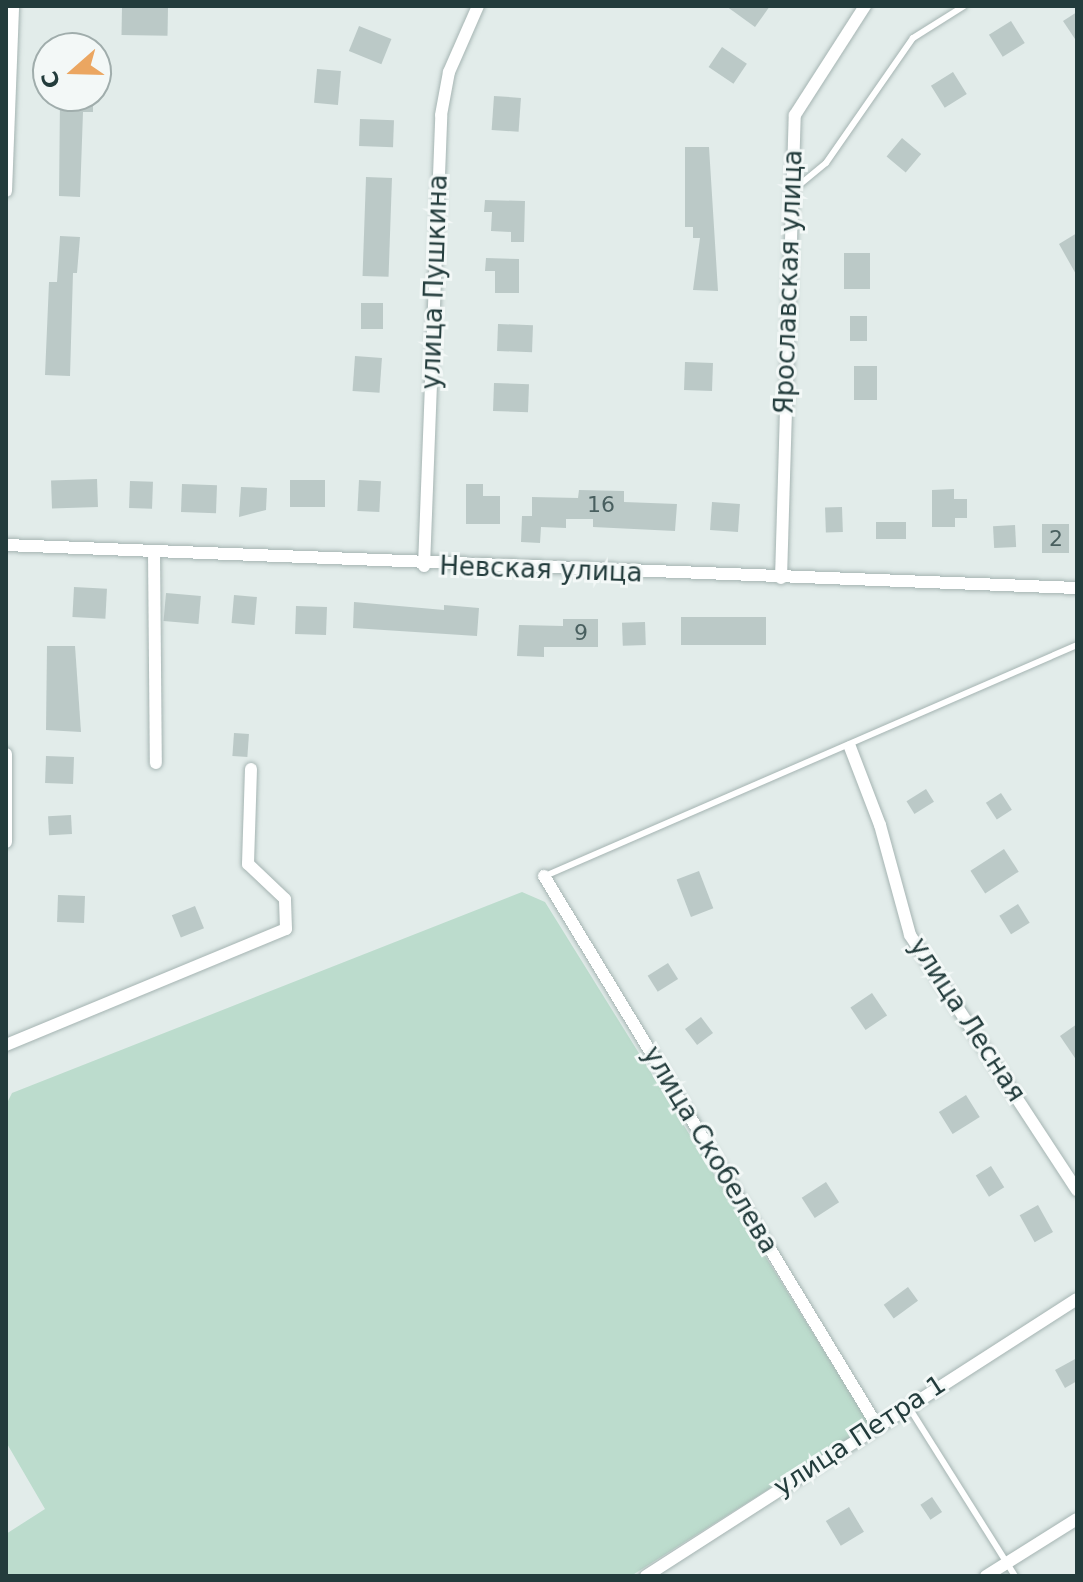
<!DOCTYPE html>
<meta charset="utf-8">
<style>
body{margin:0}
#map{position:relative;width:1083px;height:1582px;overflow:hidden;background:#e2ecea;font-family:"DejaVu Sans",sans-serif}
div>[style]{position:absolute}
[style*='--x']{left:calc(var(--x)*1px);top:calc(var(--y)*1px);width:calc(var(--w)*1px);rotate:calc(var(--a)*1deg)}
.green>*{inset:0;background:#bcdccd}
.building>*{inset:0;background:#bbc9c7;transform-origin:0 0}
.roads{filter:drop-shadow(0 0 2px #a5b4b2) drop-shadow(0 0 2px #a5b4b2)}
.service>*{height:6px;margin:-3px;padding:0 3px;transform-origin:3px;border-radius:3px;background:#fff}
.minor>*{height:12px;margin:-6px;padding:0 6px;transform-origin:6px;border-radius:6px;background:#fff}
span{translate:-50% -50%;white-space:nowrap;text-align:center;line-height:1.15;-webkit-text-stroke:6px #f3f8f7;paint-order:stroke}
.number-label{font-size:22px;color:#495f5f}
.number-label span{-webkit-text-stroke-width:0}
.street-label{font-size:26px;color:#233c3c}
.frame{position:absolute;inset:0;border:8px solid #233c3c;pointer-events:none}
.north{position:absolute;left:32px;top:32px;width:80px;height:80px;box-sizing:border-box;background:#f3f8f7;border:2px solid #a0adac;border-radius:50%;rotate:250deg;font-size:22px;font-weight:700;line-height:32px;text-align:center;color:#233c3c}
.north::after{content:'';display:block;margin:auto;width:28px;height:36px;background:#eba661;clip-path:polygon(50% 0,100% 100%,50% 72%,0 100%)}
</style>
<div id="map">
<div class="green">
<div style="clip-path:polygon(522px 892px,545px 902px,870px 1425px,631px 1576px,6px 1576px,6px 1534px,45px 1509px,6px 1442px,6px 1105px,12px 1093px)"></div>
</div>
<div class="building">
<div style="clip-path:polygon(726px 6px,770px 6px,755px 27px)"></div>
<div style="left:122px;top:7px;width:46px;height:28px;rotate:1deg"></div>
<div style="clip-path:polygon(1077px 12px,1077px 42px,1063px 21px)"></div>
<div style="left:1011px;top:21px;width:26px;height:26px;rotate:58deg"></div>
<div style="left:359px;top:26px;width:35px;height:27px;rotate:22deg"></div>
<div style="left:722px;top:47px;width:30px;height:24px;rotate:34deg"></div>
<div style="left:317px;top:69px;width:24px;height:34px;rotate:5deg"></div>
<div style="left:953px;top:72px;width:26px;height:26px;rotate:58deg"></div>
<div style="clip-path:polygon(93px 96px,93px 112px,83px 112px,80px 197px,59px 196px,60px 98px)"></div>
<div style="left:494px;top:96px;width:27px;height:34px;rotate:4deg"></div>
<div style="left:360px;top:119px;width:34px;height:27px;rotate:2deg"></div>
<div style="left:902px;top:138px;width:25px;height:24px;rotate:40deg"></div>
<div style="clip-path:polygon(685px 147px,709px 147px,718px 291px,693px 290px,700px 238px,693px 238px,693px 227px,685px 227px)"></div>
<div style="left:366px;top:177px;width:26px;height:99px;rotate:2deg"></div>
<div style="clip-path:polygon(485px 200px,525px 201px,524px 242px,511px 242px,511px 232px,491px 231px,492px 212px,484px 212px)"></div>
<div style="clip-path:polygon(1077px 233px,1077px 276px,1059px 244px)"></div>
<div style="clip-path:polygon(60px 236px,80px 237px,77px 273px,73px 273px,70px 376px,45px 375px,49px 282px,57px 282px)"></div>
<div style="left:844px;top:253px;width:26px;height:36px"></div>
<div style="clip-path:polygon(486px 258px,519px 259px,519px 293px,495px 293px,495px 271px,485px 271px)"></div>
<div style="left:361px;top:303px;width:22px;height:26px"></div>
<div style="left:867px;top:316px;width:25px;height:17px;rotate:90deg"></div>
<div style="left:498px;top:324px;width:35px;height:27px;rotate:2deg"></div>
<div style="left:355px;top:356px;width:27px;height:35px;rotate:4deg"></div>
<div style="left:685px;top:362px;width:28px;height:28px;rotate:2deg"></div>
<div style="left:854px;top:366px;width:23px;height:34px"></div>
<div style="left:494px;top:383px;width:35px;height:28px;rotate:2deg"></div>
<div style="left:97px;top:479px;width:28px;height:46px;rotate:88deg"></div>
<div style="left:290px;top:480px;width:35px;height:27px"></div>
<div style="left:359px;top:480px;width:22px;height:31px;rotate:3deg"></div>
<div style="left:130px;top:481px;width:23px;height:27px;rotate:2deg"></div>
<div style="left:182px;top:484px;width:35px;height:28px;rotate:2deg"></div>
<div style="clip-path:polygon(466px 484px,483px 484px,483px 496px,500px 496px,500px 524px,466px 524px)"></div>
<div style="clip-path:polygon(241px 487px,267px 488px,266px 510px,239px 517px)"></div>
<div style="clip-path:polygon(954px 489px,954px 499px,967px 499px,967px 518px,955px 518px,955px 527px,932px 527px,932px 490px)"></div>
<div style="clip-path:polygon(579px 490px,624px 491px,624px 502px,677px 504px,675px 531px,593px 527px,593px 519px,566px 519px,566px 528px,541px 527px,540px 543px,521px 542px,522px 516px,532px 516px,532px 497px,578px 498px)"></div>
<div style="left:712px;top:502px;width:28px;height:28px;rotate:4deg"></div>
<div style="left:842px;top:507px;width:25px;height:17px;rotate:88deg"></div>
<div style="left:876px;top:522px;width:30px;height:17px"></div>
<div style="left:1042px;top:524px;width:27px;height:29px"></div>
<div style="left:1015px;top:525px;width:22px;height:22px;rotate:87deg"></div>
<div style="left:74px;top:587px;width:33px;height:30px;rotate:3deg"></div>
<div style="left:166px;top:593px;width:35px;height:28px;rotate:5deg"></div>
<div style="left:234px;top:595px;width:23px;height:28px;rotate:5deg"></div>
<div style="clip-path:polygon(354px 602px,444px 610px,444px 605px,479px 608px,477px 636px,353px 628px)"></div>
<div style="left:296px;top:606px;width:31px;height:28px;rotate:2deg"></div>
<div style="left:766px;top:617px;width:28px;height:85px;rotate:90deg"></div>
<div style="clip-path:polygon(563px 619px,598px 619px,598px 647px,544px 647px,544px 657px,517px 656px,519px 625px,563px 626px)"></div>
<div style="left:645px;top:622px;width:23px;height:23px;rotate:88deg"></div>
<div style="clip-path:polygon(47px 646px,75px 646px,81px 732px,46px 730px)"></div>
<div style="left:234px;top:733px;width:15px;height:23px;rotate:4deg"></div>
<div style="left:46px;top:756px;width:28px;height:27px;rotate:2deg"></div>
<div style="left:926px;top:789px;width:15px;height:23px;rotate:58deg"></div>
<div style="left:1001px;top:793px;width:20px;height:18px;rotate:57deg"></div>
<div style="left:71px;top:815px;width:19px;height:23px;rotate:87deg"></div>
<div style="left:1004px;top:849px;width:27px;height:40px;rotate:57deg"></div>
<div style="left:699px;top:871px;width:40px;height:24px;rotate:69deg"></div>
<div style="left:58px;top:895px;width:27px;height:27px;rotate:2deg"></div>
<div style="left:1018px;top:904px;width:22px;height:22px;rotate:58deg"></div>
<div style="left:195px;top:906px;width:24px;height:25px;rotate:68deg"></div>
<div style="left:668px;top:963px;width:19px;height:24px;rotate:58deg"></div>
<div style="left:872px;top:993px;width:27px;height:26px;rotate:56deg"></div>
<div style="left:701px;top:1017px;width:20px;height:20px;rotate:53deg"></div>
<div style="clip-path:polygon(1077px 1024px,1077px 1061px,1060px 1036px)"></div>
<div style="left:966px;top:1095px;width:26px;height:32px;rotate:58deg"></div>
<div style="left:991px;top:1166px;width:25px;height:18px;rotate:58deg"></div>
<div style="left:826px;top:1182px;width:24px;height:29px;rotate:57deg"></div>
<div style="left:1038px;top:1205px;width:31px;height:21px;rotate:61deg"></div>
<div style="left:908px;top:1287px;width:17px;height:30px;rotate:54deg"></div>
<div style="clip-path:polygon(1077px 1358px,1077px 1381px,1065px 1388px,1055px 1370px)"></div>
<div style="left:932px;top:1497px;width:18px;height:14px;rotate:56deg"></div>
<div style="left:849px;top:1507px;width:29px;height:27px;rotate:59deg"></div>
</div>
<div class="roads">
<div class="service">
<div style="--x:792;--y:191;--w:44;--a:-39.5"></div>
<div style="--x:826;--y:163;--w:152;--a:-55.2"></div>
<div style="--x:913;--y:38;--w:60;--a:-32.1"></div>
<div style="--x:545;--y:876;--w:580;--a:-23.47"></div>
<div style="--x:908;--y:1406;--w:201;--a:57.8"></div>
</div>
<div class="minor">
<div style="--x:6;--y:191;--w:185;--a:-87.8"></div>
<div style="--x:6;--y:545;--w:1072;--a:2.3"></div>
<div style="--x:154;--y:552;--w:211;--a:89.5"></div>
<div style="--x:424;--y:566;--w:451;--a:-87.8"></div>
<div style="--x:441;--y:115;--w:44;--a:-79.5"></div>
<div style="--x:449;--y:72;--w:72;--a:-66.3"></div>
<div style="--x:781;--y:578;--w:463;--a:-88.3"></div>
<div style="--x:795;--y:115;--w:130;--a:-57.3"></div>
<div style="--x:850;--y:747;--w:84;--a:69"></div>
<div style="--x:880;--y:825;--w:114;--a:74.7"></div>
<div style="--x:910;--y:935;--w:305;--a:56.8"></div>
<div style="--x:6;--y:754;--w:88;--a:90"></div>
<div style="--x:544;--y:876;--w:641;--a:58.79"></div>
<div style="--x:6;--y:1045;--w:303;--a:-22.5"></div>
<div style="--x:286;--y:929;--w:30;--a:-92"></div>
<div style="--x:285;--y:899;--w:51;--a:-136.6"></div>
<div style="--x:248;--y:864;--w:95;--a:-88.2"></div>
<div style="--x:646;--y:1576;--w:512;--a:-32.73"></div>
<div style="--x:986;--y:1576;--w:107;--a:-32.1"></div>
</div>
</div>
<div class="number-label">
<span style="left:601px;top:505px">16</span>
<span style="left:1056px;top:539px">2</span>
<span style="left:581px;top:633px">9</span>
</div>
<div class="street-label">
<span style="left:435px;top:282px;rotate:-88deg">улица Пушкина</span>
<span style="left:789px;top:282px;rotate:-88deg">Ярославская улица</span>
<span style="left:541px;top:570px;rotate:2deg">Невская улица</span>
<span style="left:967px;top:1020px;rotate:57deg">улица Лесная</span>
<span style="left:710px;top:1150px;rotate:59deg">улица Скобелева</span>
<span style="left:860px;top:1436px;rotate:-33deg">улица Петра 1</span>
</div>
<div class="frame"></div>
<div class="north">С</div>
</div>
